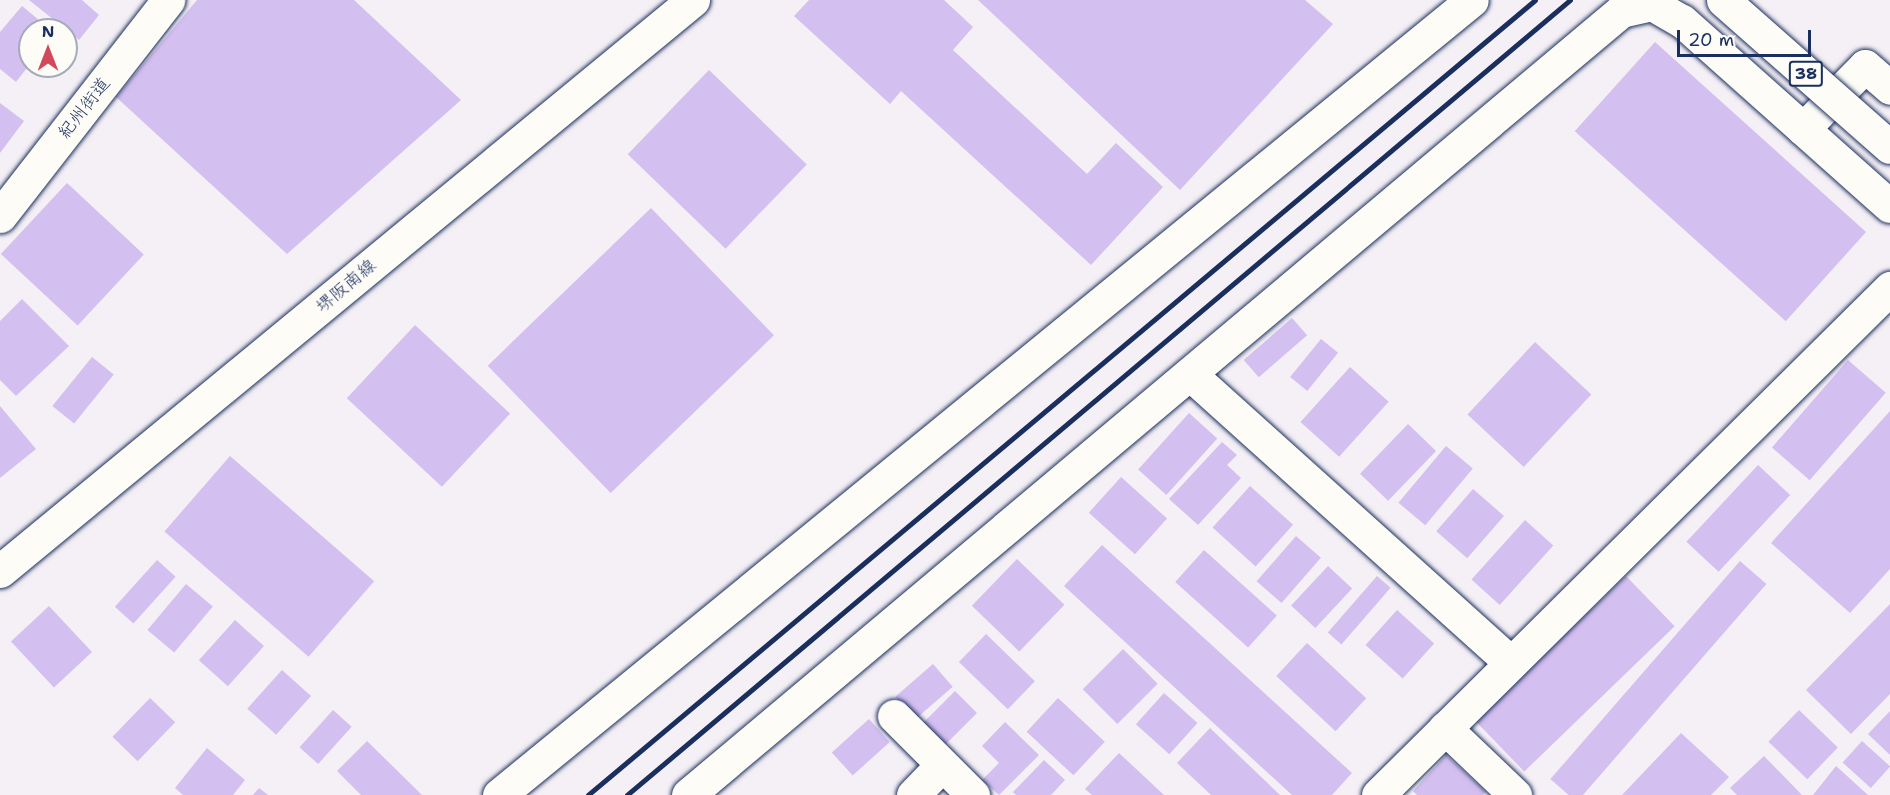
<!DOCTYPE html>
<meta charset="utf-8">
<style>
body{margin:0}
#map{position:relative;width:1890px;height:795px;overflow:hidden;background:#f5f0f6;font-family:"Shantell Sans","Klee One",sans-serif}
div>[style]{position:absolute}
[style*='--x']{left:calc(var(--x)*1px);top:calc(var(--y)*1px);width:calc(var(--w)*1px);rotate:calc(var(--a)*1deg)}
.building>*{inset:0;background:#d3bff0;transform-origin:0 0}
.roads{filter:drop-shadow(0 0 2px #1b2f5e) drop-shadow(0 0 2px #1b2f5e)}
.minor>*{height:33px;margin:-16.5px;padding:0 16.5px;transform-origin:16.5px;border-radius:16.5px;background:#fdfcf7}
.major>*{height:33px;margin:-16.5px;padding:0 16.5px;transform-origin:16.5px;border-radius:16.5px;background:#fdfcf7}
.rail>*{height:4.5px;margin:-2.25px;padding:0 2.25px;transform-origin:2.25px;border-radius:2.25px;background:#1b2f5e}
.bridges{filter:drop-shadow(0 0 2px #1b2f5e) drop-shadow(0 0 2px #1b2f5e)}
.major-bridge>*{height:33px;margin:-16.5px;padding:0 16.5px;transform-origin:16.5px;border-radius:16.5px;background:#fdfcf7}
span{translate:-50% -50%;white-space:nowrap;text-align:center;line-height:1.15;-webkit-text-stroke:5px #fdfcf7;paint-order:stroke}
.shield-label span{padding:2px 4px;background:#fdfcf7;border:2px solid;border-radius:4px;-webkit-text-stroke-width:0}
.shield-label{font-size:16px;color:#1b2f5e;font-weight:700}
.street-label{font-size:18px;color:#1b2f5e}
.north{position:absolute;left:18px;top:18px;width:60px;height:60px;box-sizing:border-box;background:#fdfcf7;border:2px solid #a3aaba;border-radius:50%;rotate:0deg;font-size:16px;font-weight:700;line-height:24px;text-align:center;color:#1b2f5e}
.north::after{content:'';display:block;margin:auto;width:21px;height:27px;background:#d1495b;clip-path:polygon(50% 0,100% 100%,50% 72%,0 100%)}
.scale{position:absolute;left:1677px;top:30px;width:134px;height:27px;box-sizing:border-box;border:3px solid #1b2f5e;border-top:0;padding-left:8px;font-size:18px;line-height:21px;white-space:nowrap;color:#1b2f5e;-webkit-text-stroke:4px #fdfcf7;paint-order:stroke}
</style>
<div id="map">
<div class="building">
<div style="clip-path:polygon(29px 0,82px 0,99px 15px,79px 40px)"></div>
<div style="clip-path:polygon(197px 0,354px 0,461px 100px,287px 254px,116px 97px)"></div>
<div style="clip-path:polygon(809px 0,944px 0,973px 27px,953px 50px,1087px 174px,1116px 143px,1163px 187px,1091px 265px,901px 91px,890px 104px,794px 16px)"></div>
<div style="clip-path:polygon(978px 0,1305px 0,1333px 24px,1180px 190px)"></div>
<div style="clip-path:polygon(22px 6px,51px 30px,30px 30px,30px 64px,16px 82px,0 69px,0 32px)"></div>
<div style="left:1655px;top:42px;width:284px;height:120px;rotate:42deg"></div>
<div style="left:709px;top:70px;width:136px;height:117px;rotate:44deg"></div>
<div style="clip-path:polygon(0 103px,24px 121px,0 153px)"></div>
<div style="left:67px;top:183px;width:105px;height:97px;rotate:43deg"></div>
<div style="left:651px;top:208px;width:177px;height:227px;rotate:46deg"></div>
<div style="clip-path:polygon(22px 299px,69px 346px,16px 396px,0 380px,0 321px)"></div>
<div style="left:1292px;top:318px;width:23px;height:64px;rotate:49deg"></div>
<div style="left:415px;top:325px;width:130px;height:100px;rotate:43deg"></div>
<div style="left:1321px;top:339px;width:22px;height:49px;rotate:39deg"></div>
<div style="left:1535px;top:342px;width:77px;height:99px;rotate:43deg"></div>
<div style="left:92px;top:357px;width:28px;height:63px;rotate:39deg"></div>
<div style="left:1848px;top:360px;width:50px;height:116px;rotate:41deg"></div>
<div style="left:1350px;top:367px;width:52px;height:74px;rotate:42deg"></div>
<div style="clip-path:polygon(0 406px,36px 449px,0 478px)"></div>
<div style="clip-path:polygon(1890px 411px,1890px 569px,1850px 613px,1771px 543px)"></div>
<div style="left:1189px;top:413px;width:38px;height:76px;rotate:42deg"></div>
<div style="left:1408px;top:424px;width:39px;height:69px;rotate:44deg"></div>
<div style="clip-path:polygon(1222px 442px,1237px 455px,1227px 465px,1241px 478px,1198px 525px,1169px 499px)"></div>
<div style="left:1446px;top:446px;width:35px;height:74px;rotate:40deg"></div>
<div style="left:230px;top:456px;width:191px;height:100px;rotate:41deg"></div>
<div style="left:1758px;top:465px;width:44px;height:105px;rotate:43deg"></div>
<div style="left:1121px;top:477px;width:62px;height:48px;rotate:42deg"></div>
<div style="left:1250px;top:486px;width:58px;height:56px;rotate:42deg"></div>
<div style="left:1473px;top:489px;width:41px;height:56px;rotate:41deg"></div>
<div style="left:1525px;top:520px;width:38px;height:80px;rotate:42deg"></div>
<div style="left:1296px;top:536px;width:33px;height:60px;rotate:41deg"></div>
<div style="clip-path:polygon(1102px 545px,1352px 773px,1332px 795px,1292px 795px,1064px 586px)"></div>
<div style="left:1204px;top:550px;width:98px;height:43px;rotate:42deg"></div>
<div style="left:1017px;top:559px;width:66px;height:65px;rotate:44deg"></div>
<div style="left:157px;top:560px;width:25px;height:63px;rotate:42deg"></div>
<div style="left:1740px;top:561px;width:35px;height:289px;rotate:41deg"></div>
<div style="left:1328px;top:566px;width:33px;height:54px;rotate:43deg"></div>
<div style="left:1377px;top:576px;width:18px;height:75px;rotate:41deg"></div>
<div style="left:1626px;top:576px;width:70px;height:209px;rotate:46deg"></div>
<div style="left:186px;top:584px;width:35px;height:60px;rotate:40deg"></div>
<div style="clip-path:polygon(1890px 604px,1890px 694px,1851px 734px,1806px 690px)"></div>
<div style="left:49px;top:606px;width:63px;height:52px;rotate:47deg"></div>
<div style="left:1397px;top:610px;width:50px;height:47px;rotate:42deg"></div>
<div style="left:235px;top:620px;width:39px;height:54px;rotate:42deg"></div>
<div style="left:986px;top:634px;width:68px;height:39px;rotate:44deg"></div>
<div style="left:1307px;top:643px;width:81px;height:45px;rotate:43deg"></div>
<div style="left:1123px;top:649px;width:49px;height:57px;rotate:45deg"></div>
<div style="left:933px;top:664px;width:30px;height:50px;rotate:49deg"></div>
<div style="left:282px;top:670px;width:39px;height:52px;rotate:42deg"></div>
<div style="left:955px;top:691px;width:31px;height:47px;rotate:45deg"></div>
<div style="left:1164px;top:693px;width:45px;height:42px;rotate:42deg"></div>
<div style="left:150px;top:698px;width:35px;height:54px;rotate:44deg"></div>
<div style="left:1058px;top:698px;width:64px;height:46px;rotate:43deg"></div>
<div style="left:333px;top:710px;width:25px;height:50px;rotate:42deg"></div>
<div style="left:1799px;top:710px;width:54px;height:44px;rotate:44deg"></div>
<div style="clip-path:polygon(1890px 711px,1890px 755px,1868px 734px)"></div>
<div style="left:869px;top:719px;width:31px;height:50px;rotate:48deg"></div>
<div style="clip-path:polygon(1005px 722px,1039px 755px,999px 795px,982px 780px,999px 763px,982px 746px)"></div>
<div style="clip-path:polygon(1210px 728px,1280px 795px,1211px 795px,1177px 763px)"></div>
<div style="clip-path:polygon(1681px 733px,1729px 777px,1711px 795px,1622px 795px)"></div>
<div style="clip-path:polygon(367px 741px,422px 795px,361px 795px,337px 771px)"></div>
<div style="left:1862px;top:741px;width:38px;height:29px;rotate:42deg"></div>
<div style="clip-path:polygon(207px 748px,245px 780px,233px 795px,183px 795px,175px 788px)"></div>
<div style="clip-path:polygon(1119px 753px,1164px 795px,1092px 795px,1085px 789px)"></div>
<div style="clip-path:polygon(1446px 755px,1486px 792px,1483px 795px,1417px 795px,1413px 791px)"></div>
<div style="clip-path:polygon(1764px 756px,1802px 795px,1737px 795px,1730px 788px)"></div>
<div style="clip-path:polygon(1044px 760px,1065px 780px,1051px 795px,1016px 795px,1013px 792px)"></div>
<div style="clip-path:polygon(1836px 766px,1868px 795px,1813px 795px)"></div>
<div style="clip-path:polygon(259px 788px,268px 795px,253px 795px)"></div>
</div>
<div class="roads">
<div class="minor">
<div style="--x:1803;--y:129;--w:88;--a:-45.5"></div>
<div style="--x:1865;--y:66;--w:33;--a:41"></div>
<div style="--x:0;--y:216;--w:274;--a:-52.1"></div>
<div style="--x:1190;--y:374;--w:429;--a:42"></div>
<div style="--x:894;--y:716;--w:112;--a:45"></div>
<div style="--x:1445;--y:728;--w:97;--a:43.7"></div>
<div style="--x:499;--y:795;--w:1256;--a:-39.25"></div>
<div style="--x:688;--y:795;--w:1219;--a:-40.04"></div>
<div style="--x:1621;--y:11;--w:32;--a:-13"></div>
<div style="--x:1652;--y:4;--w:34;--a:30"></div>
<div style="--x:1682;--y:21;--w:278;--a:41.7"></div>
<div style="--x:913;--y:795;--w:40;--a:-46"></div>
<div style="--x:1378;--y:795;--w:721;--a:-44.72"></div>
</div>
<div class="major">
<div style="--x:0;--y:571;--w:898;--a:-39.49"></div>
</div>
</div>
<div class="rail">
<div style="--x:588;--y:795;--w:1236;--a:-40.01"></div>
<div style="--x:627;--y:795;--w:1233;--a:-40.13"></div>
</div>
<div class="bridges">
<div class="major-bridge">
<div style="--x:1723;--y:0;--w:222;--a:41.4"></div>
</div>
</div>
<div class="shield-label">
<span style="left:1806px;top:74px">38</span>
</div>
<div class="street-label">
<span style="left:84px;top:108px;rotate:-52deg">紀州街道</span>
<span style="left:346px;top:286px;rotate:-40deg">堺阪南線</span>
</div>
<div class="north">N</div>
<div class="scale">20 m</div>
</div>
